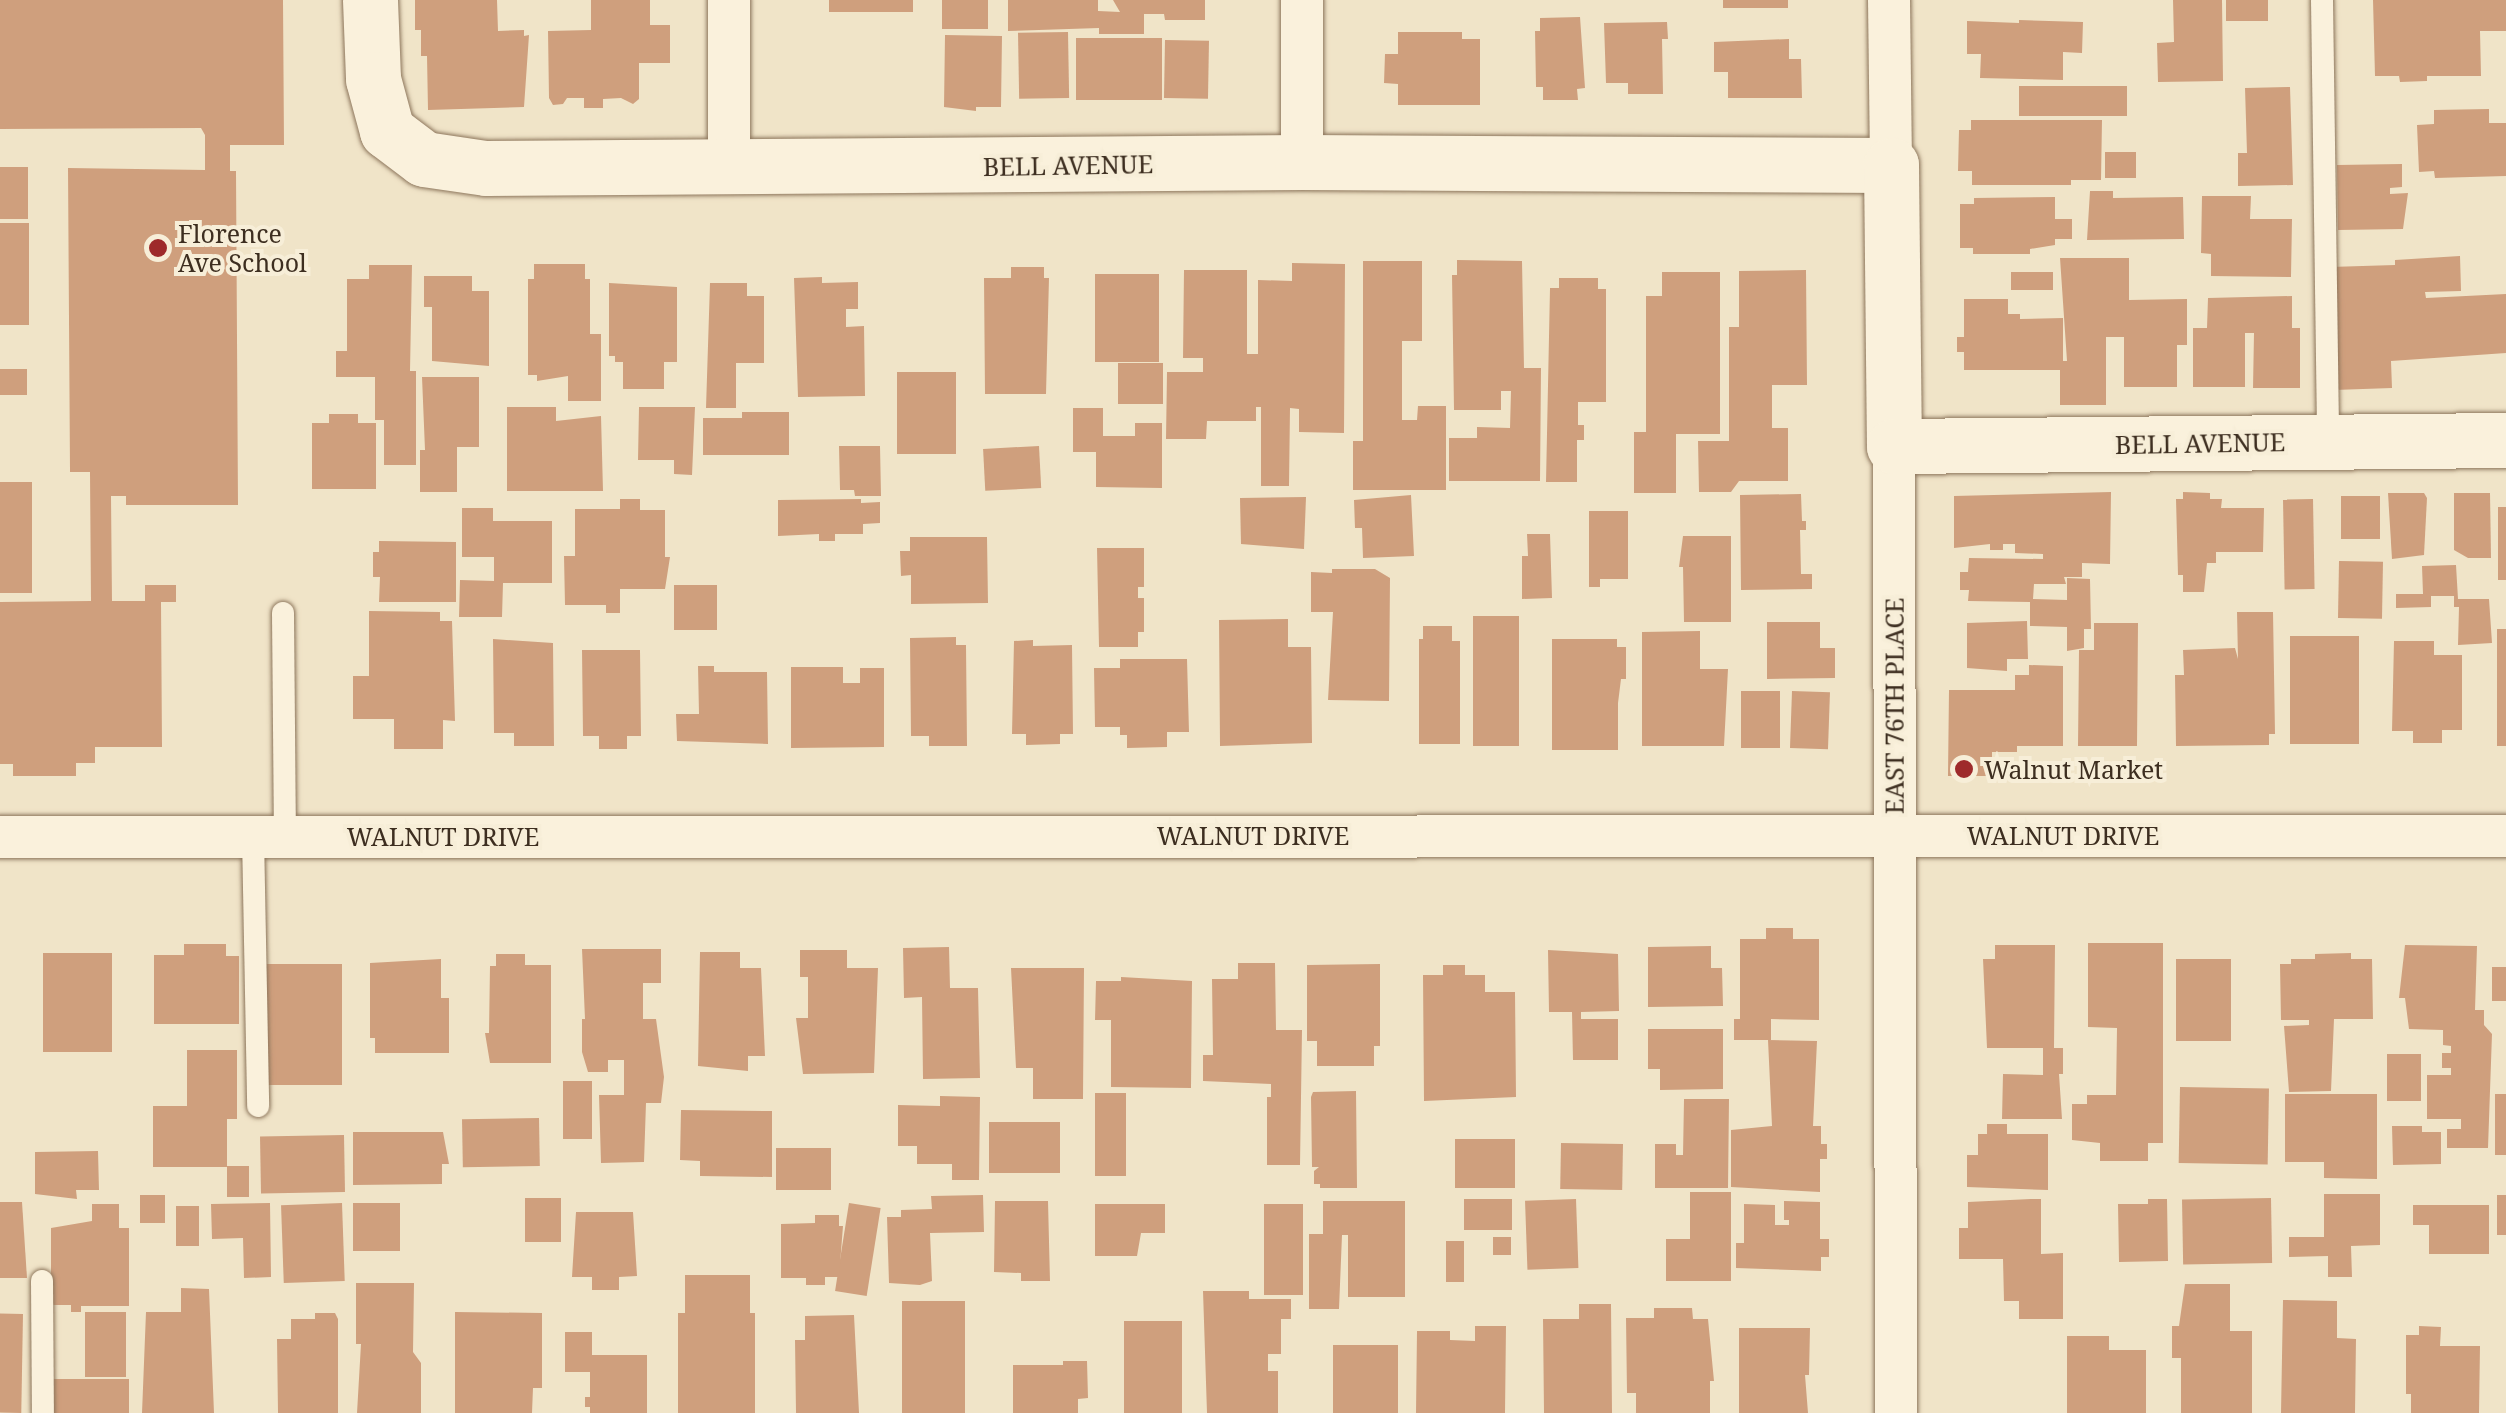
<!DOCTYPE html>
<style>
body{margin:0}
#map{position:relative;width:2506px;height:1413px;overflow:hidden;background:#f0e4c8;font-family:"Noto Serif",serif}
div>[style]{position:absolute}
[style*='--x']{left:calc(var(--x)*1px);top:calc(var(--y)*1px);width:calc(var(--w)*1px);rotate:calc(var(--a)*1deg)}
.building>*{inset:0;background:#cf9f7d;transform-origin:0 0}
.roads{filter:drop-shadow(0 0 2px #8d765c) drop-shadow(0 0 2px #8d765c)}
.service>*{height:22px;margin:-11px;padding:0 11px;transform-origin:11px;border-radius:11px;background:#faf1dc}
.minor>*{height:42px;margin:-21px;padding:0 21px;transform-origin:21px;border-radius:21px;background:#faf1dc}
.tertiary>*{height:55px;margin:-27.5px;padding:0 27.5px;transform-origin:27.5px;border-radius:27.5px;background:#faf1dc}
.dots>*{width:28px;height:28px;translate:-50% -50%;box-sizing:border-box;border:5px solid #f7eed8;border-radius:50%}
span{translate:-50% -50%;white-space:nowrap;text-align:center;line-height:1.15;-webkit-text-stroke:8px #f7eed8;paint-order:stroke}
.street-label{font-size:25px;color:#3d2e20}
.poi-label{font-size:25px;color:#3d2e20}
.left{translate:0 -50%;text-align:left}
</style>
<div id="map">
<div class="building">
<div style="clip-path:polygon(0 0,283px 0,284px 145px,230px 145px,230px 171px,236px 171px,238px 505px,126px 505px,126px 496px,111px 496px,112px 601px,145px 601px,145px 585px,176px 585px,176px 602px,161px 602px,162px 747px,95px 747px,95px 763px,76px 763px,76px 776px,13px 776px,13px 764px,0 764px,0 602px,91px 601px,90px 472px,70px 472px,68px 168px,205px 170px,205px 135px,201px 128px,0 129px)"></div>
<div style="clip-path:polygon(415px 0,497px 0,498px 31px,524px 30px,524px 36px,529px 35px,524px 107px,428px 110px,427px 56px,421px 56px,421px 30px,415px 30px)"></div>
<div style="clip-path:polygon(591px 0,650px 0,650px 25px,670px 25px,670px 63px,639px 63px,639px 99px,633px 104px,621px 98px,603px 99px,603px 108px,584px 108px,584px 98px,567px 98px,563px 104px,553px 105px,549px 98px,548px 31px,591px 30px)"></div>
<div style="left:829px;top:0;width:84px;height:12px"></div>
<div style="left:942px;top:0;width:46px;height:29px"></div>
<div style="clip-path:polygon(1008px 0,1098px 0,1098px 11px,1120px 12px,1113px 0,1205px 0,1205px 20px,1165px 20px,1164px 14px,1144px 14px,1144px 34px,1099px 34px,1099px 28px,1008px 31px)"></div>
<div style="left:1723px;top:0;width:65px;height:8px"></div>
<div style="clip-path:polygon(2173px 0,2222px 0,2223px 81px,2158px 82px,2157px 43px,2174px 42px)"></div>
<div style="left:2226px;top:0;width:42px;height:21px"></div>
<div style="clip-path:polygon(2373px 0,2506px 0,2506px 31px,2480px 31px,2481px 76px,2427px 76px,2427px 81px,2400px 82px,2399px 76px,2375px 76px)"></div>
<div style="clip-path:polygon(1580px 17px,1585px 88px,1577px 89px,1578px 100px,1543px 100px,1543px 87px,1536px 87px,1535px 31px,1540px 31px,1540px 18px)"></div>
<div style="clip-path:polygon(2019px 20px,2083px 22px,2082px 53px,2063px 52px,2063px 80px,1980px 78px,1981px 54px,1967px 54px,1967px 21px,2019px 23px)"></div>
<div style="clip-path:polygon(1667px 22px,1668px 39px,1662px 39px,1663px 94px,1628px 94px,1628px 83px,1606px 83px,1604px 23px)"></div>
<div style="left:1068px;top:32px;width:66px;height:50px;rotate:89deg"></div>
<div style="clip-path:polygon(1398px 32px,1462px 32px,1462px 39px,1480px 39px,1480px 105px,1398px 105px,1398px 84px,1384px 83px,1385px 54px,1398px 54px)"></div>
<div style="clip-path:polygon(945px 35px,1002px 36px,1001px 107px,976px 107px,976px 111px,944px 107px)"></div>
<div style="left:1076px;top:38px;width:86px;height:62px"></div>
<div style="clip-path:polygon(1789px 39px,1789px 59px,1801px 59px,1802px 98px,1728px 98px,1728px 72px,1714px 72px,1714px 42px)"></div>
<div style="left:1165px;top:40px;width:44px;height:58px;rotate:1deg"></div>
<div style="left:2127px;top:86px;width:30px;height:108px;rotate:90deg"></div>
<div style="clip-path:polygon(2290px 87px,2293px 185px,2238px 186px,2238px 153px,2247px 153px,2245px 88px)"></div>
<div style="clip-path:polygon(2489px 109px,2489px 123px,2506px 123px,2506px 176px,2435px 178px,2434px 171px,2419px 172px,2417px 125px,2434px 124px,2434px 110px)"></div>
<div style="clip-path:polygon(1971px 120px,2102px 120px,2101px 180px,2071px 180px,2071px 185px,1972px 185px,1972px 171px,1958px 171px,1959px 130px,1971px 130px)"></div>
<div style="left:2105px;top:152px;width:31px;height:26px"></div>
<div style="clip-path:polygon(2402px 164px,2402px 187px,2390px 188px,2390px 194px,2408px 193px,2403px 229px,2338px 230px,2337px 165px)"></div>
<div style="left:0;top:167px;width:28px;height:52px"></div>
<div style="clip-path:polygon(2090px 191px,2113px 191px,2113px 198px,2183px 197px,2184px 239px,2087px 240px)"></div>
<div style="clip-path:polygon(2202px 196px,2251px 196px,2250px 219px,2292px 219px,2291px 277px,2211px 276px,2211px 254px,2201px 253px)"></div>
<div style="clip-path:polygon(2055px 197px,2055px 219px,2072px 219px,2072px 239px,2055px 239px,2055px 245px,2030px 249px,2030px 254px,1973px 254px,1973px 248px,1960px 248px,1960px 204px,1974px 204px,1974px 198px)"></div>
<div style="left:0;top:223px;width:29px;height:102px"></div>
<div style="clip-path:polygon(2460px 256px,2461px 291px,2425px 292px,2426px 298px,2506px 294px,2506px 353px,2391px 361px,2392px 388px,2334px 390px,2330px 267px,2395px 265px,2395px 260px)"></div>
<div style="clip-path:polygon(2060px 258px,2129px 258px,2129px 300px,2187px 299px,2187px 345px,2177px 345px,2177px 387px,2124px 387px,2124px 337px,2106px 337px,2106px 405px,2060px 405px,2060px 370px,1964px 370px,1964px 352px,1957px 352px,1957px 337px,1964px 337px,1964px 299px,2008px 299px,2008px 314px,2020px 314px,2020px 319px,2063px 318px,2063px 361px,2067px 361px)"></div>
<div style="clip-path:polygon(1457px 260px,1522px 261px,1524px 368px,1541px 368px,1540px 481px,1449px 481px,1449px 438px,1477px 438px,1477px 427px,1510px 428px,1511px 391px,1501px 391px,1501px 410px,1454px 410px,1452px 275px,1457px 275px)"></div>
<div style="clip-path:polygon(1363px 261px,1422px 261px,1422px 341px,1402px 341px,1402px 420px,1417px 420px,1418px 406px,1446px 406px,1446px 490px,1353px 490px,1353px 441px,1363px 441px)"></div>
<div style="clip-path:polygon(1292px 263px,1345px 264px,1344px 433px,1299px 432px,1299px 409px,1290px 408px,1289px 486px,1261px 486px,1261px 407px,1256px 407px,1256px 421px,1207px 421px,1206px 439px,1166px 439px,1167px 372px,1203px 372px,1203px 358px,1183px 358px,1184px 270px,1247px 270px,1247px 354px,1258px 354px,1258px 280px,1292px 281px)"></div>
<div style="clip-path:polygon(534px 264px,585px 264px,585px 279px,590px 279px,590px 334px,601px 334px,601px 401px,568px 401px,568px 376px,537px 381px,537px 375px,528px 375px,528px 279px,534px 279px)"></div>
<div style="clip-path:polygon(369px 265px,412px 265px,410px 371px,416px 371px,416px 465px,384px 465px,384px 420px,375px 420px,375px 377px,336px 377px,336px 351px,347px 351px,347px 279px,369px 279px)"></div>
<div style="clip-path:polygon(1011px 267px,1044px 267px,1044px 278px,1049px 278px,1046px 394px,985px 394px,984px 278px,1011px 278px)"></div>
<div style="clip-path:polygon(1806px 270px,1807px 385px,1772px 385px,1772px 428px,1788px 428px,1788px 481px,1739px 481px,1731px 492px,1699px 492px,1698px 441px,1729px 441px,1729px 327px,1739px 327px,1739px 271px)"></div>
<div style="clip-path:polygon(1662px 272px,1720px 272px,1720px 434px,1676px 434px,1676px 493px,1634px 493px,1634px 432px,1646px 432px,1646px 296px,1662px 296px)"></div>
<div style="left:2011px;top:272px;width:42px;height:18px"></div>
<div style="left:1095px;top:274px;width:64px;height:88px"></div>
<div style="clip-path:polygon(424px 276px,472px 276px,472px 291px,489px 291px,489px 366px,432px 361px,432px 307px,424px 307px)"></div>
<div style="clip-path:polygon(822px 277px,822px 283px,858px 282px,858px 309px,846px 309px,846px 327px,864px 326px,865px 396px,798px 397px,794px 278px)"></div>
<div style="clip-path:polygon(1559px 278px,1598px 278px,1598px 289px,1606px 289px,1606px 402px,1578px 402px,1578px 425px,1584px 425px,1584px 440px,1577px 440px,1577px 482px,1546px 482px,1550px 288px,1559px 288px)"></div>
<div style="clip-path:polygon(609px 283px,677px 287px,677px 362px,664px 362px,664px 389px,623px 389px,623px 362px,615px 362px,615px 356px,609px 356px)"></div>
<div style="clip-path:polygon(710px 283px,747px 283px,747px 296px,764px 296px,764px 363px,736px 363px,736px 408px,706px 408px)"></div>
<div style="clip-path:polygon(2292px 296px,2292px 328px,2300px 328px,2300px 388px,2253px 388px,2254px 333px,2245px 333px,2245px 387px,2193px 387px,2193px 328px,2207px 328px,2208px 298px)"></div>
<div style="left:1118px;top:363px;width:45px;height:41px"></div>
<div style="left:0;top:369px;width:27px;height:26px"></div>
<div style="left:897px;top:372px;width:59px;height:82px"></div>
<div style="clip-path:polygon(422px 377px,479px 377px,479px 447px,457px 447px,457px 492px,420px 492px,420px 450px,425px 450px)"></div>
<div style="clip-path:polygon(507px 407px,556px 407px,556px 421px,601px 416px,603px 491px,507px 491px)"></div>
<div style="clip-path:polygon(639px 407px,695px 407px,692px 475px,674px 474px,674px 460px,638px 460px)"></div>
<div style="clip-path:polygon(1073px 408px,1103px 408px,1103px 436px,1135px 436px,1135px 423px,1162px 423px,1162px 488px,1096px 487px,1096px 452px,1073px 452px)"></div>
<div style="clip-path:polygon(742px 412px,789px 412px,789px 455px,703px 455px,703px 418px,742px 418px)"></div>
<div style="clip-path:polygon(329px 414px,358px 414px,358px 423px,376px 423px,376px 489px,312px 489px,312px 423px,329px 423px)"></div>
<div style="clip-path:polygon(839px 446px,880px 446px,881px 496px,855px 496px,854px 490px,840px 490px)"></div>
<div style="left:1039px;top:446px;width:42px;height:56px;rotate:87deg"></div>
<div style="left:0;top:482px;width:32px;height:111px"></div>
<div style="clip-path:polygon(2111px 492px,2110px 564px,2082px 563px,2082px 577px,2064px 577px,2066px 584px,2034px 584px,2033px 599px,2067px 600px,2067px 578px,2090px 579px,2091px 629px,2084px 629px,2084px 648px,2067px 651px,2067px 627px,2030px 626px,2030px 602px,1968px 601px,1969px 590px,1960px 590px,1960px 572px,1968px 572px,1969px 558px,2043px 559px,2043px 554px,2015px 553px,2015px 544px,2003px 544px,2003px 550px,1990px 550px,1990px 544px,1954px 548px,1954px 496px)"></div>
<div style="clip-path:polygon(2183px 492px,2210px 493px,2210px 499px,2222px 499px,2221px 508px,2264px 508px,2263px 552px,2216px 552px,2216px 563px,2207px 563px,2204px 592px,2183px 592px,2183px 575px,2178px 575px,2176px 499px,2183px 499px)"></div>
<div style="clip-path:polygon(2388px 493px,2424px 493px,2427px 498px,2424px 555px,2392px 559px)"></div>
<div style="clip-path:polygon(2454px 493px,2490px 493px,2491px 558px,2468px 558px,2454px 550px)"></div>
<div style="clip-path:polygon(1801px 494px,1802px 521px,1806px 521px,1806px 530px,1800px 530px,1801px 574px,1812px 574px,1812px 589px,1741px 590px,1740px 495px)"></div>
<div style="clip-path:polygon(1411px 495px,1414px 556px,1363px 558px,1362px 528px,1355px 528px,1354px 500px)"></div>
<div style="left:2341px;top:496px;width:39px;height:43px"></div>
<div style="clip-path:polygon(1306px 497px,1304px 549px,1241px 544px,1240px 498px)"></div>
<div style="clip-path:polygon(620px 499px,640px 499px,640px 510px,665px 510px,665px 557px,670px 557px,665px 589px,620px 589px,620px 613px,606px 613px,606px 605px,565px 605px,564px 556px,575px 556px,575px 509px,620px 509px)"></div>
<div style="clip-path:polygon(861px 499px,861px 503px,880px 502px,880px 523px,863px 524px,863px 534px,835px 534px,835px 541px,819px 541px,819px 534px,778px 536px,778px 500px)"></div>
<div style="left:2313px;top:499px;width:90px;height:30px;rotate:89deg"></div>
<div style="left:2498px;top:507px;width:8px;height:73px"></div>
<div style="clip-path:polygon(462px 508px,493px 508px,493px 521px,552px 521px,552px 583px,503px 583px,502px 617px,459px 617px,460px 580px,494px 581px,494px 557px,462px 557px)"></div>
<div style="clip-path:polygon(1589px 511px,1628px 511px,1628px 579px,1600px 579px,1600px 587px,1589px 587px)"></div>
<div style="clip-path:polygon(1527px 534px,1550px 534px,1552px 598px,1522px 599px,1522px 556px,1528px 556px)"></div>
<div style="clip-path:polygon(1683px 536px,1731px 536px,1731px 622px,1684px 622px,1683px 567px,1679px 567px)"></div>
<div style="clip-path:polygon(910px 537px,987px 537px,988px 603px,911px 604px,911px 575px,901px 576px,900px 551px,910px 551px)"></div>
<div style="clip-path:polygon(379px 541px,456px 542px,456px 602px,379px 602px,380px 577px,373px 577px,373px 552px,379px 552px)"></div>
<div style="clip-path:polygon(1097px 548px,1144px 548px,1144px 587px,1138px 587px,1138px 598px,1144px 598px,1144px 632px,1138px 632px,1138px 647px,1099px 647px)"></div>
<div style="left:2339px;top:561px;width:44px;height:57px;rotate:1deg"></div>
<div style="clip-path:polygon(2456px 565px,2458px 599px,2489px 599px,2492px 643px,2458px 645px,2459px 607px,2454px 607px,2454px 596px,2431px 596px,2431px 607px,2396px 608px,2396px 594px,2423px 594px,2422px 566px)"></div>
<div style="clip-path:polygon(1332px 569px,1375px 569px,1390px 578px,1389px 701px,1328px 700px,1333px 612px,1311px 612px,1311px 572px,1332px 573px)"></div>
<div style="left:717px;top:585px;width:45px;height:43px;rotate:90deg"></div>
<div style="clip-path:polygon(369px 611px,440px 612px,440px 621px,452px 621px,455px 721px,443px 720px,443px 749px,394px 749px,394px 719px,353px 719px,353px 676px,369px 676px)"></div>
<div style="clip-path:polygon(2237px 612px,2273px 612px,2275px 734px,2269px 734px,2269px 745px,2176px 746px,2175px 675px,2184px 675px,2183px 650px,2235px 648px,2238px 659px)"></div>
<div style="left:1473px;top:616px;width:46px;height:130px"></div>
<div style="clip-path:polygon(1288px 619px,1288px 647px,1311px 647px,1312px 743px,1220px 746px,1219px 620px)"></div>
<div style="clip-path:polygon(2027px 621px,2028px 659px,2007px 659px,2007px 671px,1967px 668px,1967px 623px)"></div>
<div style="clip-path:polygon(1767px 622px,1820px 622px,1820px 648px,1835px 648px,1835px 678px,1767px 679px)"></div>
<div style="clip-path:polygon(2094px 623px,2138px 623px,2137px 746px,2078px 746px,2079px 650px,2094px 650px)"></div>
<div style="clip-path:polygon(1423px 626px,1452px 626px,1452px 641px,1460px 641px,1460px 744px,1419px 744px,1419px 639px,1423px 639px)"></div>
<div style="left:2497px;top:629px;width:9px;height:117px"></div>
<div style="clip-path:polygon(1700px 631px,1700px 669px,1728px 669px,1724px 746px,1642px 746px,1642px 632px)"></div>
<div style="left:2359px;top:636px;width:108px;height:69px;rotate:90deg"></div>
<div style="clip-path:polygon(956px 637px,956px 645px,966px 645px,967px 746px,929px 746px,929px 736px,911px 736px,910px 638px)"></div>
<div style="clip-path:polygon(493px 639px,553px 643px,554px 746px,514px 746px,514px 733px,494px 733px)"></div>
<div style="clip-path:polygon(1552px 639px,1617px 639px,1617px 647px,1626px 647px,1626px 679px,1621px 679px,1618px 703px,1618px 750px,1552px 750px)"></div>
<div style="clip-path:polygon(1033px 640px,1033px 646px,1072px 645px,1073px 734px,1060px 734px,1060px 744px,1026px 745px,1026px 734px,1012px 734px,1014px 641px)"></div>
<div style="clip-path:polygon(2394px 641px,2434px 641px,2434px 655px,2462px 655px,2462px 730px,2442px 730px,2442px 743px,2413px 743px,2413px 731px,2392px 731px)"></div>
<div style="clip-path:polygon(582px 650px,640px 650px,641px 736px,627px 736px,627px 749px,599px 749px,599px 736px,583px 736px)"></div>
<div style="clip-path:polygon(1120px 659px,1187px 659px,1189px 732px,1167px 732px,1167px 747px,1127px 748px,1127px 735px,1120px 735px,1120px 727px,1095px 727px,1094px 668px,1120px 668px)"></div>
<div style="clip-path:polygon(2029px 665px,2063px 666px,2063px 746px,2017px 746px,2017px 752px,1992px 752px,1992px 776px,1948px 776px,1949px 690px,2015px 690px,2015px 675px,2029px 675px)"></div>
<div style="clip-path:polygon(698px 666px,714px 666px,714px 672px,767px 672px,768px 744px,677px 741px,676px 714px,699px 714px)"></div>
<div style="clip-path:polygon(791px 667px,843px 667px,843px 683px,860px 683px,860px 668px,884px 668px,884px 747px,791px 748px)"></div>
<div style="left:1741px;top:691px;width:39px;height:57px"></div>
<div style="left:1792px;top:691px;width:38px;height:57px;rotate:2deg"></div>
<div style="clip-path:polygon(1766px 928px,1793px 928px,1793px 939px,1819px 939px,1819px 1020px,1771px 1019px,1771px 1040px,1734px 1040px,1734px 1019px,1740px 1019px,1740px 939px,1766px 939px)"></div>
<div style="clip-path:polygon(2088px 943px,2163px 943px,2163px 1143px,2148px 1143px,2148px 1161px,2100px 1161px,2100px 1143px,2072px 1140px,2072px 1104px,2087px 1104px,2087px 1095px,2116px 1095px,2117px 1028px,2088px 1027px)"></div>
<div style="clip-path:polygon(184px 944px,226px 944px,226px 956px,239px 956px,239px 1024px,154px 1024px,154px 955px,184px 955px)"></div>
<div style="clip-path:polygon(1995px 945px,2055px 945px,2054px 1048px,2063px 1048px,2063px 1074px,2059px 1074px,2062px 1119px,2002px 1119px,2003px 1074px,2043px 1075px,2043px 1048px,1987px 1048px,1983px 959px,1995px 959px)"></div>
<div style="clip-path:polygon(2405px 945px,2477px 946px,2475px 1010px,2484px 1010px,2484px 1025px,2492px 1034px,2488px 1148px,2447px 1148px,2447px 1129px,2461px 1129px,2461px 1119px,2427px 1119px,2427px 1075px,2451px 1075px,2451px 1068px,2442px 1068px,2442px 1053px,2451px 1053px,2451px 1046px,2443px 1045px,2443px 1030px,2409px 1029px,2405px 998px,2399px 998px)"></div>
<div style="clip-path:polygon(1711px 946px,1711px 968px,1722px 968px,1723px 1006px,1648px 1007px,1648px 947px)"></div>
<div style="clip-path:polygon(949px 947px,950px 988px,978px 988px,980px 1078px,923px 1079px,922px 997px,904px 998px,903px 948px)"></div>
<div style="clip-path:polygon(582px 949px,661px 949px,661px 983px,643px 983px,643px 1019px,656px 1019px,664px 1077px,661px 1103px,646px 1103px,644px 1162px,601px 1163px,599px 1095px,624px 1095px,624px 1060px,608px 1060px,608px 1072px,588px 1072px,582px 1052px,582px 1019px,585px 1019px)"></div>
<div style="clip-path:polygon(800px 950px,847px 950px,847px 968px,878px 968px,874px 1073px,803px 1074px,796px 1018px,808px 1018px,808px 977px,800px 977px)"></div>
<div style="clip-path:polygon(1548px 950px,1618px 954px,1619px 1011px,1581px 1012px,1581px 1019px,1618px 1019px,1618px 1060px,1573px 1060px,1572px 1012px,1549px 1012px)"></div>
<div style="clip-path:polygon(700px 952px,740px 952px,740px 968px,761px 968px,765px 1056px,748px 1056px,748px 1071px,698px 1066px)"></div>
<div style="left:112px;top:953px;width:99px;height:69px;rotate:90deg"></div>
<div style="clip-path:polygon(2351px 953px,2351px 959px,2372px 959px,2373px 1019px,2334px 1019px,2331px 1091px,2289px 1092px,2284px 1026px,2309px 1025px,2309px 1020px,2281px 1020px,2280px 964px,2291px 964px,2291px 959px,2315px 959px,2315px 954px)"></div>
<div style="clip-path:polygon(496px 954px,525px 954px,525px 965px,551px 965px,551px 1063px,490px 1063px,485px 1033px,489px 1033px,490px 966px,496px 966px)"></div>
<div style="clip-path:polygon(441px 959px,441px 998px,449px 998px,449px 1053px,375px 1053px,375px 1038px,370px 1038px,370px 963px)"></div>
<div style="left:2176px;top:959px;width:55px;height:82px"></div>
<div style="clip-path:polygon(1238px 963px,1275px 963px,1276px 1030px,1302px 1030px,1300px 1165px,1267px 1165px,1267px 1097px,1271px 1097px,1271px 1084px,1203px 1081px,1203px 1055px,1213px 1055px,1212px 979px,1238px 979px)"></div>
<div style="left:266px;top:964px;width:76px;height:121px"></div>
<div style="clip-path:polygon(1380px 964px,1380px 1046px,1374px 1046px,1374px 1066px,1317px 1066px,1317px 1041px,1307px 1041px,1307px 965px)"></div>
<div style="clip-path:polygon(1443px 965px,1465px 965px,1465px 975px,1485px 975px,1485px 992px,1515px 992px,1516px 1097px,1424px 1101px,1423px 975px,1443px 975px)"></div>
<div style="left:2492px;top:967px;width:14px;height:34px"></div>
<div style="clip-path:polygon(1011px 968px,1084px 968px,1083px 1099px,1033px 1099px,1033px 1068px,1016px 1068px)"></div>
<div style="clip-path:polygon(1121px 977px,1192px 981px,1191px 1088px,1111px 1087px,1111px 1020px,1095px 1020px,1096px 981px,1121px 981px)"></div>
<div style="clip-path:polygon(1648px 1029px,1723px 1029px,1723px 1089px,1660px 1090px,1660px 1069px,1648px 1069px)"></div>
<div style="clip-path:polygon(1768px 1040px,1817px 1041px,1813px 1126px,1821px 1126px,1821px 1144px,1827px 1144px,1827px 1159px,1820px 1159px,1820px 1192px,1731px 1187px,1731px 1130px,1772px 1126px)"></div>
<div style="clip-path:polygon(187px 1050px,237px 1050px,237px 1119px,227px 1119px,227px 1167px,153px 1167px,153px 1106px,187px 1106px)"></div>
<div style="left:2387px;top:1054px;width:34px;height:47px"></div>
<div style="left:563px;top:1081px;width:29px;height:58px"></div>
<div style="left:2180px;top:1087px;width:89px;height:76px;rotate:1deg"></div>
<div style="clip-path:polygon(1356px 1091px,1357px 1188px,1320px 1188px,1320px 1184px,1314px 1184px,1314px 1171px,1319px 1167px,1312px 1167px,1311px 1097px,1313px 1092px)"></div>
<div style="left:1095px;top:1093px;width:31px;height:83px"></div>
<div style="clip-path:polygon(2285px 1094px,2377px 1094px,2377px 1179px,2324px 1178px,2324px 1162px,2285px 1162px)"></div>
<div style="left:2495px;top:1094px;width:11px;height:61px"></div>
<div style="clip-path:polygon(940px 1096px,980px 1097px,979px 1180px,952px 1180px,952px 1164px,917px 1164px,917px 1146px,898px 1146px,898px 1105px,940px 1106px)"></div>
<div style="clip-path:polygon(1684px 1099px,1729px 1099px,1728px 1188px,1655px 1188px,1655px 1144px,1676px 1144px,1676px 1155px,1683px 1155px)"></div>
<div style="clip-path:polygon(681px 1110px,772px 1111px,772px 1177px,700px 1176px,700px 1161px,680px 1160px)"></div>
<div style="left:539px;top:1118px;width:48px;height:77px;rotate:89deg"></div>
<div style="left:989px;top:1122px;width:71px;height:51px"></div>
<div style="clip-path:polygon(1987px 1124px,2007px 1124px,2007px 1134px,2048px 1134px,2048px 1190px,1967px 1187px,1967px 1155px,1978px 1155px,1978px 1134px,1987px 1134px)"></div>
<div style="clip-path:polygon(2392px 1126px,2422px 1126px,2422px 1132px,2441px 1132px,2441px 1164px,2393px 1165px)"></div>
<div style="clip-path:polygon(353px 1132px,443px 1132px,449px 1164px,442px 1164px,442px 1184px,353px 1185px)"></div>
<div style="left:344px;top:1135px;width:57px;height:84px;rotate:89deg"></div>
<div style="left:1455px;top:1139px;width:60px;height:49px"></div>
<div style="left:1561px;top:1143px;width:62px;height:46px;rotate:1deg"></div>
<div style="left:776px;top:1148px;width:55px;height:42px"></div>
<div style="clip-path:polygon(98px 1151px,99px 1190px,76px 1190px,77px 1199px,35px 1194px,35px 1152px)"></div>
<div style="left:249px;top:1166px;width:31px;height:22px;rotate:90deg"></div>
<div style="clip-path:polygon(1690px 1192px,1731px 1192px,1731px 1281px,1666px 1281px,1666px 1239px,1690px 1239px)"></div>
<div style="clip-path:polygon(2324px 1194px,2380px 1194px,2380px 1245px,2351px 1246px,2352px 1277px,2328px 1277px,2328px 1256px,2289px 1257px,2289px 1237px,2324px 1237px)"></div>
<div style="left:140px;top:1195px;width:25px;height:28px"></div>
<div style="clip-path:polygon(983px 1195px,984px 1232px,930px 1233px,932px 1281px,920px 1285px,889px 1283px,887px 1217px,901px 1217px,901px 1210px,932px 1209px,931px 1196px)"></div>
<div style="left:2497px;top:1195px;width:9px;height:40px"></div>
<div style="left:525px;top:1198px;width:36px;height:44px"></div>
<div style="left:2271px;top:1198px;width:65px;height:89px;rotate:89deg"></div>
<div style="left:1464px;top:1199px;width:48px;height:31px"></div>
<div style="left:1576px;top:1199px;width:69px;height:51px;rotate:88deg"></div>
<div style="clip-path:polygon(2031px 1199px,2041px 1199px,2041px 1254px,2063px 1253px,2063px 1319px,2019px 1319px,2019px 1301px,2004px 1301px,2003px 1259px,1959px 1259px,1959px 1228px,1968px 1228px,1968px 1202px)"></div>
<div style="clip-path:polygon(2148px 1199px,2167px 1199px,2168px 1261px,2119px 1262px,2118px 1204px,2148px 1204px)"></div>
<div style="clip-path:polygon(995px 1201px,1048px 1201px,1050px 1281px,1021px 1281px,1021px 1273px,994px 1272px)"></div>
<div style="clip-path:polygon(1323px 1201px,1405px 1201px,1405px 1297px,1348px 1297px,1348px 1235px,1342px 1235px,1339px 1309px,1309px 1309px,1309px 1234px,1323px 1234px)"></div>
<div style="clip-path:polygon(1784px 1201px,1820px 1202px,1820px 1239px,1829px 1239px,1829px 1257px,1821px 1257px,1821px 1271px,1736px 1268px,1736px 1243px,1744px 1243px,1744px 1204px,1775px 1205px,1775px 1225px,1789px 1225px,1789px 1220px,1784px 1220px)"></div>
<div style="clip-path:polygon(0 1202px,22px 1202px,27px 1278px,0 1278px)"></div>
<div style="clip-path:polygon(270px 1203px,271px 1277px,244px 1278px,243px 1238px,212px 1239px,211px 1204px)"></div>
<div style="left:342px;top:1203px;width:78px;height:61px;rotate:88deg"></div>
<div style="left:353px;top:1203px;width:47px;height:48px"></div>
<div style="left:849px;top:1203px;width:32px;height:89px;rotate:9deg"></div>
<div style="clip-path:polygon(92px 1204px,119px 1204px,119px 1228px,129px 1228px,129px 1306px,81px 1306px,81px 1312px,71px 1312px,71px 1305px,51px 1305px,51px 1228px,92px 1221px)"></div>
<div style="clip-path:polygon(1095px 1204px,1165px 1204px,1165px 1233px,1141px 1233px,1137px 1256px,1095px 1256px)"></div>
<div style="left:1264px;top:1204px;width:39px;height:91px"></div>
<div style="clip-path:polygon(2413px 1205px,2489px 1205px,2489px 1254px,2429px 1254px,2429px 1225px,2413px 1225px)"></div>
<div style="left:176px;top:1206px;width:23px;height:40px"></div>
<div style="clip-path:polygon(576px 1212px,633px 1212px,637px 1276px,619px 1277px,619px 1290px,592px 1290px,592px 1277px,572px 1277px)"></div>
<div style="clip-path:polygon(815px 1215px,839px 1215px,839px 1226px,843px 1226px,839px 1277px,825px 1277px,825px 1285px,806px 1285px,806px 1278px,781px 1278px,781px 1224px,815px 1223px)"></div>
<div style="left:1493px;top:1237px;width:18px;height:18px"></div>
<div style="left:1464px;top:1241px;width:41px;height:18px;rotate:90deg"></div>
<div style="clip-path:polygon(685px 1275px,750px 1275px,750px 1313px,755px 1313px,755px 1413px,678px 1413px,678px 1313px,685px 1313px)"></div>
<div style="clip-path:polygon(356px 1283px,414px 1283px,413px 1352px,421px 1363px,421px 1413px,357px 1413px,361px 1344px,356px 1344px)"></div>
<div style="clip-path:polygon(2185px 1284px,2230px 1284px,2230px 1331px,2252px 1331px,2252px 1413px,2181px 1413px,2181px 1358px,2172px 1358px,2172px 1326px,2179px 1326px)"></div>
<div style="clip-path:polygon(181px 1288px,209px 1289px,214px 1413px,142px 1413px,146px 1312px,181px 1312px)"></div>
<div style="clip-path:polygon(1203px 1291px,1249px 1291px,1249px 1299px,1291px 1299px,1291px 1319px,1281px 1319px,1281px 1354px,1268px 1354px,1268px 1371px,1278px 1371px,1278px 1413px,1207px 1413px)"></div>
<div style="clip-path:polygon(2283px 1300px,2337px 1301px,2337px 1338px,2356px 1339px,2355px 1413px,2281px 1413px)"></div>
<div style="left:902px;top:1301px;width:63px;height:112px"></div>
<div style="clip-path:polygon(1579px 1304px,1611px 1304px,1612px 1413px,1544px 1413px,1543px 1319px,1579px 1319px)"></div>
<div style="clip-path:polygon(1654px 1308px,1692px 1308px,1693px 1319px,1708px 1319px,1714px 1381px,1710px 1381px,1710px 1413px,1636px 1413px,1636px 1393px,1627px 1393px,1626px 1318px,1654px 1318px)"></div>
<div style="left:85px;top:1312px;width:41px;height:65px"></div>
<div style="clip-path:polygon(455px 1312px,542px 1313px,542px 1388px,533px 1388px,532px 1413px,455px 1413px)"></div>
<div style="clip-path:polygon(315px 1313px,335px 1313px,338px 1319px,338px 1413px,278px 1413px,277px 1339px,291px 1339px,291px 1319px,315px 1319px)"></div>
<div style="left:23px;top:1314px;width:99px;height:23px;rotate:91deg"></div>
<div style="clip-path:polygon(854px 1315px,859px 1413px,796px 1413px,795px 1340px,805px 1340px,805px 1316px)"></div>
<div style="left:1124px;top:1321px;width:58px;height:92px"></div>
<div style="clip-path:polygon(1475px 1326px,1506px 1326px,1505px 1413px,1416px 1413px,1417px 1331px,1450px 1331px,1450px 1340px,1475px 1341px)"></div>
<div style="clip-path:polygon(2419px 1326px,2441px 1327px,2440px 1346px,2480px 1346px,2479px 1413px,2411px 1413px,2411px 1394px,2406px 1394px,2406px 1335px,2419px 1335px)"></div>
<div style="clip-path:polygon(1739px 1328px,1810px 1328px,1809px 1375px,1805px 1375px,1808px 1413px,1739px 1413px)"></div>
<div style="clip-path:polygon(565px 1332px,592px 1332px,592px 1355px,647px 1355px,647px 1413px,590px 1413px,590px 1407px,585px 1407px,585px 1397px,590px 1397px,590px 1372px,565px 1372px)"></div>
<div style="clip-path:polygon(2067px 1336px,2109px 1336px,2109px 1350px,2146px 1350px,2146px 1413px,2067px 1413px)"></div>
<div style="left:1333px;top:1345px;width:65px;height:68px"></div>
<div style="clip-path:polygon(1063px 1361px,1087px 1361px,1088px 1398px,1078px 1399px,1078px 1413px,1013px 1413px,1013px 1365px,1063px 1365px)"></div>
<div style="left:52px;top:1379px;width:77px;height:34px"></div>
</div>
<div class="roads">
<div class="service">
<div style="--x:2322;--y:0;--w:441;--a:89.2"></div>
<div style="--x:283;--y:613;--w:224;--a:89.5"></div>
<div style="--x:253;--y:836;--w:270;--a:88.9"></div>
<div style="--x:42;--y:1281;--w:132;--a:89.6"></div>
</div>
<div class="minor">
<div style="--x:729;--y:0;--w:169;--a:90"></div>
<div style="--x:1302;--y:0;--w:162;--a:90"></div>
<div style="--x:1889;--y:0;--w:165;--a:89.3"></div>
<div style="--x:1894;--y:446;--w:967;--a:89.88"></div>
<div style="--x:0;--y:837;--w:2506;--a:-0.02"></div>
</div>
<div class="tertiary">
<div style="--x:370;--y:0;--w:79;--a:87.8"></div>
<div style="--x:373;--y:79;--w:54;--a:74.9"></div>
<div style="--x:387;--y:131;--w:46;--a:37.1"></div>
<div style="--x:424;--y:159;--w:63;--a:8.3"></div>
<div style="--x:486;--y:168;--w:816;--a:-0.42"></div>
<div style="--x:1302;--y:162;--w:589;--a:0.29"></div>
<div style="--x:1891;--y:165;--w:281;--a:89.4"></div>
<div style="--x:1894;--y:446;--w:612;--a:-0.56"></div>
</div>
</div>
<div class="dots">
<div style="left:158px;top:248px;background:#9e2a2b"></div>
<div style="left:1964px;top:769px;background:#9e2a2b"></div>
</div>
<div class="street-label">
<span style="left:1068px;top:165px;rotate:-1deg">BELL AVENUE</span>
<span style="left:2200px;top:443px;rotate:-1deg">BELL AVENUE</span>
<span style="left:1894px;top:706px;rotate:-90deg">EAST 76TH PLACE</span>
<span style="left:1253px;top:835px">WALNUT DRIVE</span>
<span style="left:2063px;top:835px">WALNUT DRIVE</span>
<span style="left:443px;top:836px">WALNUT DRIVE</span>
</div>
<div class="poi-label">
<span class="left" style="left:178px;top:248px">Florence<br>Ave School</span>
<span class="left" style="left:1984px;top:769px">Walnut Market</span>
</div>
</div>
